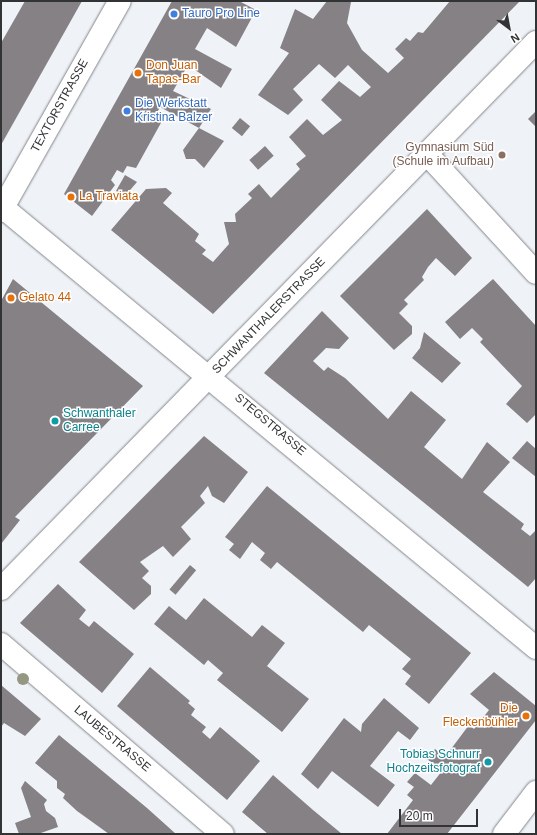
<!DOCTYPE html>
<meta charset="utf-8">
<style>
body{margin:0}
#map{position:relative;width:537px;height:835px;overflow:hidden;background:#eff2f7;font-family:Helvetica,sans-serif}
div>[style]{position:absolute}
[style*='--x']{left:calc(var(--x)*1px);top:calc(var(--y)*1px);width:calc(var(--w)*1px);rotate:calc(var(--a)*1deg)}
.building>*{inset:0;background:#858185;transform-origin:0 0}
.roads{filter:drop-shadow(0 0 1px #83868b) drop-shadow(0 0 1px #83868b)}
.minor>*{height:22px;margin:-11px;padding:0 11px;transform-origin:11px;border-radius:11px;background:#fff}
.trees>*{width:12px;height:12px;margin:-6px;border-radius:50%;background:#949782}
.dots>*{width:11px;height:11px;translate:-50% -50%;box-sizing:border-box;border:2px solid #fff;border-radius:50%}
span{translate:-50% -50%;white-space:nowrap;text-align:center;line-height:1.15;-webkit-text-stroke:3px #fff;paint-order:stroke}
.shop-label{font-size:12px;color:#366cbe}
.left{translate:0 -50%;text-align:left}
.food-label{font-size:12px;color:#c56008}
.right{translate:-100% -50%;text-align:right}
.street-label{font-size:12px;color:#323335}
.education-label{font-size:12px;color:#785e54}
.culture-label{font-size:12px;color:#0d838f}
.frame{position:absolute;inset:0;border:2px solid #323335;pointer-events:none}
.north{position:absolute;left:489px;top:8px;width:40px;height:40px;-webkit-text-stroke:3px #fff;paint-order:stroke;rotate:148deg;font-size:11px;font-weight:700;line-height:16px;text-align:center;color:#323335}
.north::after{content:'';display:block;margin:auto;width:14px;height:18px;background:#323335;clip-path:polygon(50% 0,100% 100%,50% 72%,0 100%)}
.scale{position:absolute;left:399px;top:809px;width:79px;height:18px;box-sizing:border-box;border:2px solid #323335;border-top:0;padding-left:5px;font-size:12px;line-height:14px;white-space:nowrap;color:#323335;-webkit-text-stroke:3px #fff;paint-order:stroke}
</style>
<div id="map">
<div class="building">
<div style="clip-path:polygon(25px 1px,82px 1px,1px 145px,1px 43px)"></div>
<div style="clip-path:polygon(172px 1px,239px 1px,256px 10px,236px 47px,207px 28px,195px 49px,232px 69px,221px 88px,188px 65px,173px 91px,211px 109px,199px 128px,224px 141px,204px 168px,195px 159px,186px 159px,183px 150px,199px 128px,160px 107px,156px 115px,162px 121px,136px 168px,127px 166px,123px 173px,117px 170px,111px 180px,115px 185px,92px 216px,64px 194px)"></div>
<div style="clip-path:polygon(327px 1px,351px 2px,347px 23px,362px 50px,388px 73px,404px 58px,395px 49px,406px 38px,410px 41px,418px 32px,423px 33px,450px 1px,520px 1px,213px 314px,111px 230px,146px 189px,166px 188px,172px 193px,163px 203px,199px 234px,195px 241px,206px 250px,202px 254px,213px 262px,229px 244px,224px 222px,236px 222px,235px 214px,252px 198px,248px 194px,259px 184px,271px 198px,300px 169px,296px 164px,306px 156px,289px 137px,307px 119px,323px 135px,342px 120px,321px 100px,339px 81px,360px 97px,371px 87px,348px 65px,335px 78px,319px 64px,293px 89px,303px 100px,288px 115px,258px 95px,289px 53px,280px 48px,295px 9px,313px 19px)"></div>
<div style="clip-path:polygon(536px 111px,536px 127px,528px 119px)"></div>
<div style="left:240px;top:118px;width:13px;height:13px;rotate:39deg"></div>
<div style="left:265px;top:146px;width:13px;height:21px;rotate:48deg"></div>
<div style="clip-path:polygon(125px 175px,137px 182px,125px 196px,116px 191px)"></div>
<div style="clip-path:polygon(427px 209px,472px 258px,455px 276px,436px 258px,428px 267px,422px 277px,424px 280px,404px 300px,408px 304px,399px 313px,412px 326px,412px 334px,394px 350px,340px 296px)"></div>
<div style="clip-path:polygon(13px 279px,143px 386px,15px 517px,20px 520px,1px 544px,1px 301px)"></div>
<div style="clip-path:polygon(493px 279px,536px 326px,536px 414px,527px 423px,506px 404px,522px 386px,480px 342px,483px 339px,472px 328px,460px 339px,445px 322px)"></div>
<div style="clip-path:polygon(322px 311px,349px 338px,339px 349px,326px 348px,313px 361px,324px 371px,328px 367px,345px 378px,388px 419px,411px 391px,446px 420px,424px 447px,462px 479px,487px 442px,510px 462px,483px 492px,524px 524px,521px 529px,530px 536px,536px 530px,536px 578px,528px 587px,264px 373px)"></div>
<div style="clip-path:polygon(424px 332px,461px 363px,442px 383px,412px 358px,420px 348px)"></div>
<div style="clip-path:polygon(204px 436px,248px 472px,224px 503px,212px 496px,208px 486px,200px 496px,205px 503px,181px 527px,191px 539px,173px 557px,163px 546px,140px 562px,149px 571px,142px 578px,151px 586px,151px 594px,134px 610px,79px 562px)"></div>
<div style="clip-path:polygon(527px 441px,536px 449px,536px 477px,512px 458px)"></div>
<div style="clip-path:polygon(267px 486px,471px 653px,429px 704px,405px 684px,411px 676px,402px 669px,411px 659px,369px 625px,363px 632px,277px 562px,271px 569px,260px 560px,265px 553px,252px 542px,240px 559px,229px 550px,234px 544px,225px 537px)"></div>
<div style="left:190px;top:565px;width:8px;height:32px;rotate:40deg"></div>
<div style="clip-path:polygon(58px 584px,86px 610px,79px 619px,89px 627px,94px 621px,134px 654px,102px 693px,20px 623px)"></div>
<div style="clip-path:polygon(204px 598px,252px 637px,262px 625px,285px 643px,267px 666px,309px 699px,282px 732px,217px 680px,223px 673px,208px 660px,204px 665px,154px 624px,169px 606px,186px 620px)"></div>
<div style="clip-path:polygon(150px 667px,190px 701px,188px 703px,195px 709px,191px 715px,206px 727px,202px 732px,210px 739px,220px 727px,260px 761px,227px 800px,117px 706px)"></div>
<div style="clip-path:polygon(494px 672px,536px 706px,536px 720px,447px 834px,387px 834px,413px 800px,407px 795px,414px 787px,407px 782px,415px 773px,431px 785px,442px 771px,427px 759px,435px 749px,445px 757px,469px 725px,474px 729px,489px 710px,470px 694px)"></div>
<div style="clip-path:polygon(1px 685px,41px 719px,25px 736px,4px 723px,1px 727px)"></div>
<div style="clip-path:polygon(384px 698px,419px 728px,410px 740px,398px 731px,370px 766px,395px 785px,378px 807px,332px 771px,318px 789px,301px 774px,344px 718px,361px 732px,362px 724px)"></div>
<div style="clip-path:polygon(59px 735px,147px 808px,176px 834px,109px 834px,77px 811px,63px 798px,65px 794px,57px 788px,57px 781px,35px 763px)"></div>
<div style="clip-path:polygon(273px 775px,313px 810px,342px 834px,268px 834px,242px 812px)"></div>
<div style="clip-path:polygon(25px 781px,47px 800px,44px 804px,46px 811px,55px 818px,58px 827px,38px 834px,19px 834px,15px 823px,31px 817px,21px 788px)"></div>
</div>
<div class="roads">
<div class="minor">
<div style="--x:427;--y:154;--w:161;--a:47.5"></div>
<div style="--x:1;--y:206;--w:694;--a:39.56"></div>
<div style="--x:1;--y:211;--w:241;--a:-60.5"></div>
<div style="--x:1;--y:589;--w:765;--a:-45.64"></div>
<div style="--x:1;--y:644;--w:292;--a:40.6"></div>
<div style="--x:504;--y:834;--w:53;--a:-52.7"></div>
</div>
</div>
<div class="trees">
<div style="left:23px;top:679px"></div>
</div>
<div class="dots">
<div style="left:174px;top:14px;background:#3f7fe0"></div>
<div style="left:138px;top:73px;background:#e8710a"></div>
<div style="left:127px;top:111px;background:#3f7fe0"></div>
<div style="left:502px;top:155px;background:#8d6e63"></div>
<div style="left:71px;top:197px;background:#e8710a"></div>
<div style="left:11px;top:298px;background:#e8710a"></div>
<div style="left:55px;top:421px;background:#0f9aa8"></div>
<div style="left:526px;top:716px;background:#e8710a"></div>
<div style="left:488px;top:762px;background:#0f9aa8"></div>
</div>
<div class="shop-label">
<span class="left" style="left:182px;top:14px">Tauro Pro Line</span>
<span class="left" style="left:135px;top:111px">Die Werkstatt<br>Kristina Balzer</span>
</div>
<div class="food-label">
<span class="left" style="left:146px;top:73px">Don Juan<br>Tapas-Bar</span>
<span class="left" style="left:79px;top:197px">La Traviata</span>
<span class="left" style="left:19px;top:298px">Gelato 44</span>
<span class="right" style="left:518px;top:716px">Die<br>Fleckenbühler</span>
</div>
<div class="street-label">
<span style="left:60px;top:106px;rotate:-61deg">TEXTORSTRASSE</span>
<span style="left:269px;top:316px;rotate:-46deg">SCHWANTHALERSTRASSE</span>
<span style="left:270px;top:425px;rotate:40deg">STEGSTRASSE</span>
<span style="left:112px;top:739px;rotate:40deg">LAUBESTRASSE</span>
</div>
<div class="education-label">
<span class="right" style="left:494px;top:155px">Gymnasium Süd<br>(Schule im Aufbau)</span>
</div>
<div class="culture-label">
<span class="left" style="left:63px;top:421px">Schwanthaler<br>Carree</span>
<span class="right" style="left:480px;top:762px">Tobias Schnurr<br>Hochzeitsfotograf</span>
</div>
<div class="frame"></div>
<div class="north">N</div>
<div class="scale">20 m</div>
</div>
